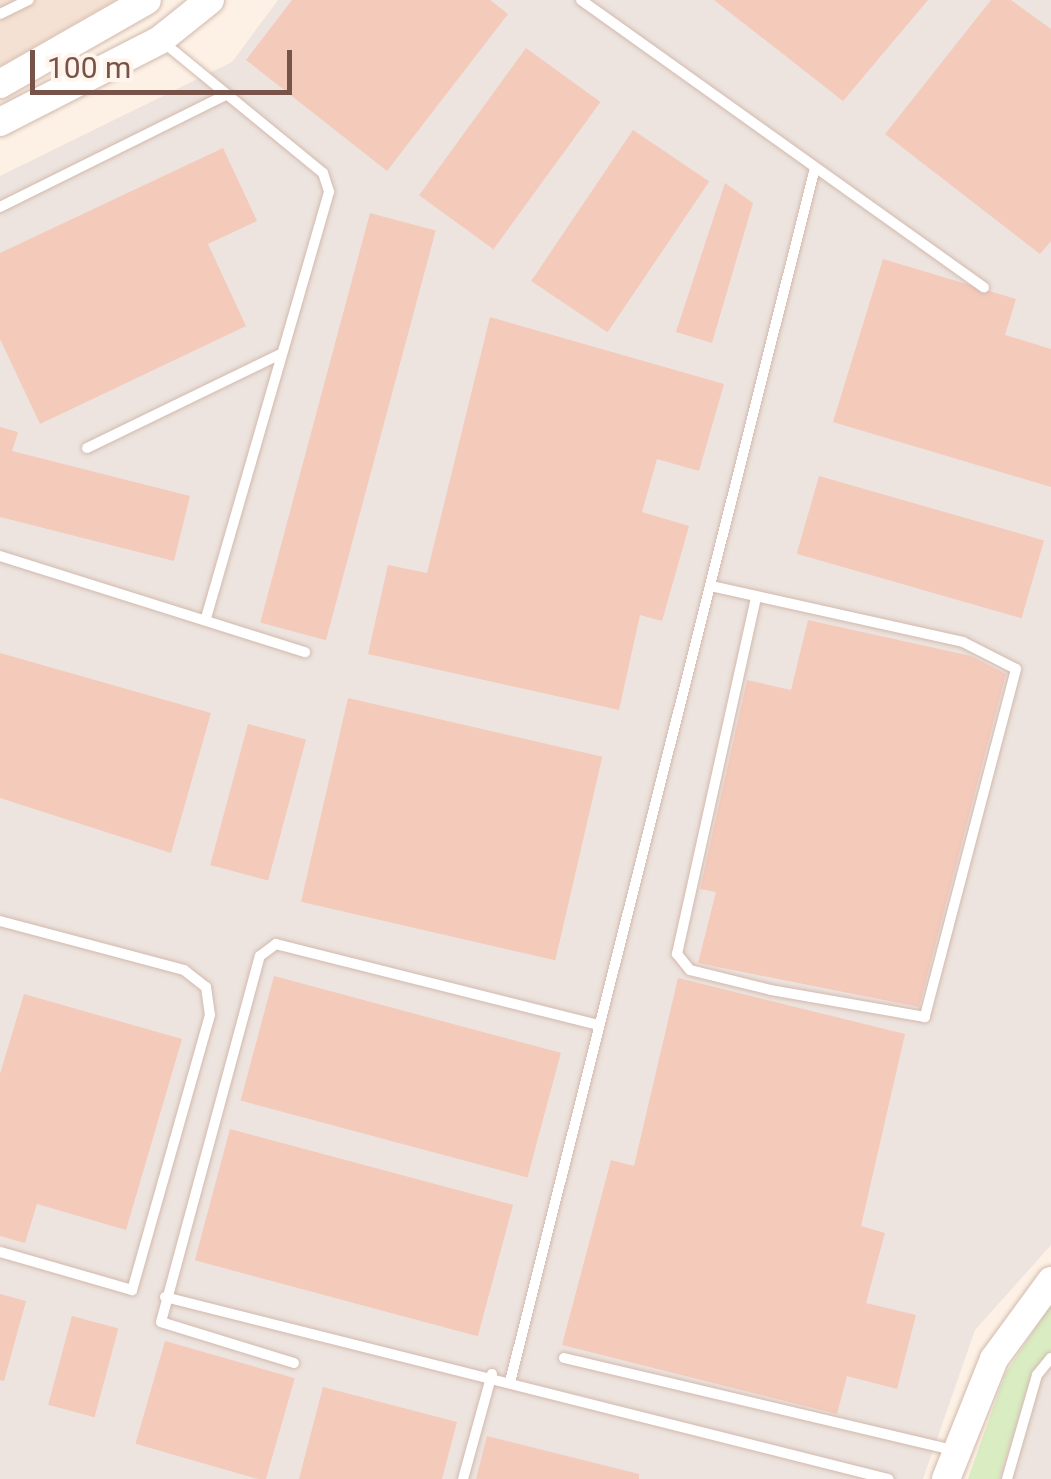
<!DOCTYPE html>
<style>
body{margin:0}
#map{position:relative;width:1051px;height:1479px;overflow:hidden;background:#fdf1e5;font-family:Roboto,sans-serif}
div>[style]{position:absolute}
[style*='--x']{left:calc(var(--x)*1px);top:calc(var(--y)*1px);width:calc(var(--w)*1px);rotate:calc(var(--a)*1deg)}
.residential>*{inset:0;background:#f5e1d3}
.industrial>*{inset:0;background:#ede4df}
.green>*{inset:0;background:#d9ecc2}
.building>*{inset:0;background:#f4cabb;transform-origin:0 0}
.roads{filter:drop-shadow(0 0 2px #d2b9ad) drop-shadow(0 0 2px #d2b9ad)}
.service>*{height:10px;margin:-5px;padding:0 5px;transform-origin:5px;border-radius:5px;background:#fff}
.secondary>*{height:28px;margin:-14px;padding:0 14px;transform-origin:14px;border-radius:14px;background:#fff}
span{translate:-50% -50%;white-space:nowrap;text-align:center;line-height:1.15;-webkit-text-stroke:10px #fff5ec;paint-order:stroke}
.scale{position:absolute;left:30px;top:50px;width:262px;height:45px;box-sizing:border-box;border:5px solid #785349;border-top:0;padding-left:12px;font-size:30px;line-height:35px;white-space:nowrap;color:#785349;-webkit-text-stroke:8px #fff5ec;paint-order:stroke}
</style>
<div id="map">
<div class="residential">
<div style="clip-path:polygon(0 0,116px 0,0 66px)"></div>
</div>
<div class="industrial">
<div style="clip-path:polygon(278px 0,1051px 0,1051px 1245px,975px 1330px,923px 1479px,0 1479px,0 176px,232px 62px)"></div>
<div style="clip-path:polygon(1051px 1333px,1051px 1479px,989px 1479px,1017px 1383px)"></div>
</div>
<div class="green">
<div style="clip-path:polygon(1051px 1304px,1051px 1351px,1033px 1370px,999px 1479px,968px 1479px,1005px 1374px)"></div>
</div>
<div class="building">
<div style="clip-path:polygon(292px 0,490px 0,508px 14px,387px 171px,246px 60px)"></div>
<div style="clip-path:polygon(714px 0,928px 0,843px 101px)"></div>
<div style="clip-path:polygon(991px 0,1011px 0,1051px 29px,1051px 241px,1040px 254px,885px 134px)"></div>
<div style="left:526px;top:48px;width:92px;height:182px;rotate:36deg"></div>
<div style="left:633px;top:130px;width:92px;height:182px;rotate:34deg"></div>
<div style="clip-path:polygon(223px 148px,257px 221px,208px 244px,246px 326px,40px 424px,0 339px,0 253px)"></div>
<div style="clip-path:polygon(725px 183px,753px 203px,712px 343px,676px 332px)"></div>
<div style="left:370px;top:213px;width:68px;height:424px;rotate:15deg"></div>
<div style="clip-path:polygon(883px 259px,1016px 299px,1005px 335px,1051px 349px,1051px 487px,833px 422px)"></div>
<div style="clip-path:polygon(490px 317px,724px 384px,699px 471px,657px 459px,642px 512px,689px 526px,662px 621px,640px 615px,619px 710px,368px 654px,388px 565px,427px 573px)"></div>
<div style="clip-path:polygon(0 427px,18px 432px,12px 451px,190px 496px,174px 561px,0 517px)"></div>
<div style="left:819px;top:476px;width:234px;height:81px;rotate:16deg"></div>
<div style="clip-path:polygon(808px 620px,971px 656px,1006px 674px,919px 1007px,698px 963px,716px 892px,700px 889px,747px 680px,791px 690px)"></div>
<div style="clip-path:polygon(0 653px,211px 713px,171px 853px,0 798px)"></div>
<div style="left:348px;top:698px;width:261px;height:209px;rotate:13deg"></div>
<div style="left:248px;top:724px;width:60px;height:146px;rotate:15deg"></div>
<div style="left:274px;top:976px;width:297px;height:129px;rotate:15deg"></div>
<div style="clip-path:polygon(678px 978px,905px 1034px,861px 1226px,885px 1233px,866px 1303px,916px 1315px,897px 1389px,847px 1376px,837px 1414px,562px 1345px,611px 1160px,634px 1166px)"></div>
<div style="clip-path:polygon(24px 994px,182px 1039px,126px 1230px,37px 1204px,25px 1243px,0 1236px,0 1074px)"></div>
<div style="left:230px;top:1129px;width:293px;height:136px;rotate:15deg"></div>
<div style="clip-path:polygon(0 1294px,26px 1301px,4px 1381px,0 1380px)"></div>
<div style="left:72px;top:1316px;width:48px;height:92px;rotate:15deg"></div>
<div style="left:165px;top:1341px;width:135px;height:107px;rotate:16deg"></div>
<div style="clip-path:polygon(323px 1387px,457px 1422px,442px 1479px,299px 1479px)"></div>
<div style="clip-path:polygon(487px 1436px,639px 1474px,639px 1479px,476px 1479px)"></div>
</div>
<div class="roads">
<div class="service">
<div style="--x:581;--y:0;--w:495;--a:35.5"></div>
<div style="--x:0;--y:14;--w:32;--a:-26"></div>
<div style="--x:163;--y:42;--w:207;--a:39.3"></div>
<div style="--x:323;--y:173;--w:20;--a:72"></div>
<div style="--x:329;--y:192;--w:441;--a:106.1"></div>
<div style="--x:0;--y:207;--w:252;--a:-26.4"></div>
<div style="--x:87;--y:448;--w:216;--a:-25.9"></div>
<div style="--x:0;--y:556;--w:320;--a:17.5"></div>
<div style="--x:711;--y:586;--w:258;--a:12.5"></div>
<div style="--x:963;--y:642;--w:59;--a:27"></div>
<div style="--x:1016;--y:669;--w:360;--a:104.7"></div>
<div style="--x:925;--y:1017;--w:156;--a:-170.1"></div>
<div style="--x:771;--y:990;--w:83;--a:-166.1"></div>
<div style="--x:690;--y:970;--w:21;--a:-129"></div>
<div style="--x:677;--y:954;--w:365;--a:-77.5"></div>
<div style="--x:0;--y:921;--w:190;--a:14.9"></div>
<div style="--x:184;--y:970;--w:28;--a:38"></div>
<div style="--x:206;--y:987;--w:28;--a:82"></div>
<div style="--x:210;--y:1015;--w:286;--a:105.8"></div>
<div style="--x:132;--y:1290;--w:137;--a:-163.9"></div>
<div style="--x:165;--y:1297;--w:746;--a:14.13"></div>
<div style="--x:564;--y:1358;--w:400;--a:13.3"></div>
<div style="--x:294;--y:1363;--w:139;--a:-162.9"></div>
<div style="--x:161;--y:1322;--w:379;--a:-74.9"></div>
<div style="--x:260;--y:956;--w:20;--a:-37"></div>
<div style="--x:276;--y:944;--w:333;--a:14.1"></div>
<div style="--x:511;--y:1378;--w:1243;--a:-75.9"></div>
<div style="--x:463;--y:1479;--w:109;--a:-74.6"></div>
<div style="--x:1007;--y:1479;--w:108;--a:-73.9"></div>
<div style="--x:1037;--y:1375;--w:22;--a:-51"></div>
</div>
<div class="secondary">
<div style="--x:0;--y:84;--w:169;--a:-29.7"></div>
<div style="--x:0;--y:122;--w:180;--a:-27.1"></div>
<div style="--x:160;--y:40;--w:64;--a:-38.7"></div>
<div style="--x:946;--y:1479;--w:129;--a:-68.2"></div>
<div style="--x:994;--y:1359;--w:97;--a:-53.8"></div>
</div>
</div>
<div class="scale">100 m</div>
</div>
